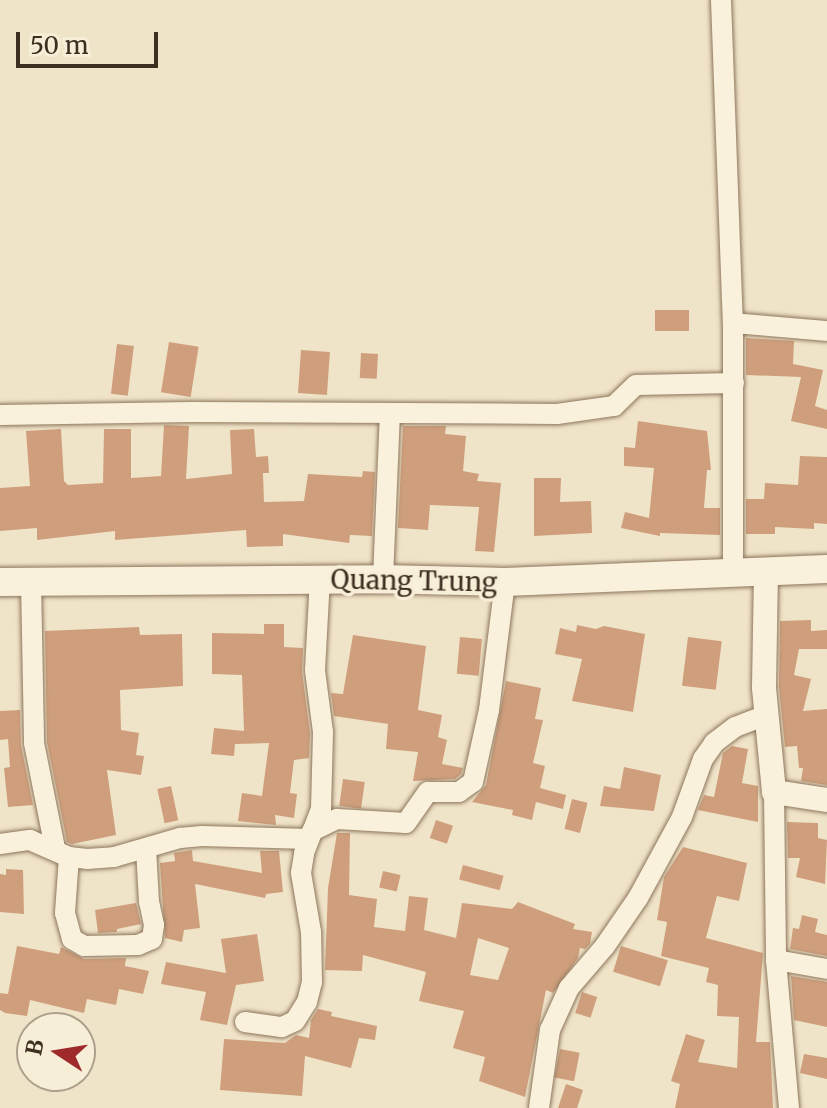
<!DOCTYPE html>
<style>
body{margin:0}
#map{position:relative;width:827px;height:1108px;overflow:hidden;background:#f0e4c8;font-family:Merriweather,serif}
div>[style]{position:absolute}
[style*='--x']{left:calc(var(--x)*1px);top:calc(var(--y)*1px);width:calc(var(--w)*1px);rotate:calc(var(--a)*1deg)}
.building>*{inset:0;background:#cf9f7d;transform-origin:0 0}
.roads{filter:drop-shadow(0 0 2px #8d765c) drop-shadow(0 0 2px #8d765c)}
.minor>*{height:20px;margin:-10px;padding:0 10px;transform-origin:10px;border-radius:10px;background:#faf1dc}
.tertiary>*{height:24px;margin:-12px;padding:0 12px;transform-origin:12px;border-radius:12px;background:#faf1dc}
.secondary>*{height:28px;margin:-14px;padding:0 14px;transform-origin:14px;border-radius:14px;background:#faf1dc}
span{translate:-50% -50%;white-space:nowrap;text-align:center;line-height:1.15;-webkit-text-stroke:7px #f7eed8;paint-order:stroke}
.street-label{font-size:26px;color:#3d2e20}
.north{position:absolute;left:16px;top:1012px;width:80px;height:80px;box-sizing:border-box;background:#f7eed8;border:2px solid #ada18e;border-radius:50%;rotate:282deg;font-size:22px;font-weight:700;line-height:32px;text-align:center;color:#3d2e20}
.north::after{content:'';display:block;margin:auto;width:28px;height:36px;background:#9e2a2b;clip-path:polygon(50% 0,100% 100%,50% 72%,0 100%)}
.scale{position:absolute;left:16px;top:32px;width:142px;height:36px;box-sizing:border-box;border:4px solid #3d2e20;border-top:0;padding-left:10px;font-size:24px;line-height:28px;white-space:nowrap;color:#3d2e20;-webkit-text-stroke:6px #f7eed8;paint-order:stroke}
</style>
<div id="map">
<div class="building">
<div style="left:655px;top:310px;width:34px;height:21px"></div>
<div style="clip-path:polygon(746px 338px,794px 341px,793px 364px,823px 370px,815px 406px,827px 410px,827px 429px,791px 421px,801px 377px,746px 375px)"></div>
<div style="left:169px;top:342px;width:30px;height:51px;rotate:9deg"></div>
<div style="left:117px;top:344px;width:17px;height:50px;rotate:7deg"></div>
<div style="left:301px;top:350px;width:29px;height:43px;rotate:4deg"></div>
<div style="left:361px;top:353px;width:17px;height:25px;rotate:3deg"></div>
<div style="clip-path:polygon(638px 421px,707px 431px,711px 470px,707px 470px,704px 508px,720px 508px,720px 535px,660px 533px,660px 536px,621px 528px,625px 512px,649px 518px,654px 468px,624px 466px,624px 447px,635px 448px)"></div>
<div style="clip-path:polygon(164px 425px,189px 426px,186px 479px,232px 474px,230px 430px,254px 429px,256px 457px,268px 456px,269px 473px,263px 473px,264px 502px,304px 501px,308px 474px,362px 477px,363px 471px,375px 472px,372px 536px,350px 535px,349px 543px,283px 534px,283px 546px,247px 547px,246px 530px,115px 540px,115px 531px,37px 540px,37px 528px,0 531px,0 488px,30px 486px,26px 431px,61px 429px,64px 481px,68px 485px,103px 483px,104px 429px,131px 429px,131px 478px,161px 476px)"></div>
<div style="clip-path:polygon(403px 426px,446px 426px,445px 434px,466px 436px,463px 471px,479px 474px,477px 481px,501px 483px,494px 552px,475px 551px,479px 507px,430px 505px,428px 530px,398px 528px)"></div>
<div style="clip-path:polygon(800px 456px,827px 457px,827px 524px,814px 523px,814px 529px,775px 527px,775px 534px,746px 534px,746px 499px,764px 499px,765px 483px,798px 485px)"></div>
<div style="clip-path:polygon(534px 478px,561px 478px,560px 502px,591px 501px,592px 533px,534px 536px)"></div>
<div style="clip-path:polygon(811px 620px,811px 631px,827px 630px,827px 649px,799px 649px,794px 675px,811px 679px,803px 711px,827px 709px,827px 785px,801px 781px,803px 768px,799px 768px,797px 746px,785px 747px,779px 687px,780px 621px)"></div>
<div style="clip-path:polygon(264px 624px,284px 624px,284px 647px,303px 648px,302px 672px,310px 733px,309px 758px,294px 760px,290px 793px,297px 794px,294px 818px,275px 815px,276px 825px,238px 821px,242px 793px,262px 796px,269px 743px,235px 744px,234px 756px,211px 754px,214px 728px,244px 731px,242px 675px,212px 674px,212px 633px,264px 634px)"></div>
<div style="clip-path:polygon(577px 625px,596px 629px,604px 626px,645px 634px,633px 712px,572px 701px,582px 659px,555px 654px,560px 628px,576px 632px)"></div>
<div style="clip-path:polygon(139px 627px,140px 635px,182px 634px,183px 686px,120px 690px,121px 730px,139px 733px,136px 755px,144px 756px,141px 775px,107px 770px,116px 835px,72px 844px,67px 842px,47px 742px,45px 631px)"></div>
<div style="clip-path:polygon(353px 635px,426px 646px,418px 710px,442px 715px,438px 737px,447px 740px,442px 764px,463px 768px,461px 774px,455px 779px,413px 781px,418px 752px,386px 749px,388px 724px,334px 716px,331px 693px,343px 694px)"></div>
<div style="left:460px;top:637px;width:22px;height:37px;rotate:5deg"></div>
<div style="left:688px;top:637px;width:34px;height:49px;rotate:7deg"></div>
<div style="clip-path:polygon(506px 681px,541px 688px,535px 719px,543px 720px,533px 763px,545px 766px,540px 788px,566px 795px,563px 809px,536px 802px,532px 820px,512px 815px,513px 810px,472px 802px,486px 785px)"></div>
<div style="clip-path:polygon(20px 710px,21px 745px,33px 805px,8px 807px,4px 768px,10px 767px,8px 739px,0 740px,0 711px)"></div>
<div style="clip-path:polygon(732px 746px,748px 749px,742px 783px,758px 786px,758px 822px,698px 810px,704px 795px,714px 797px,723px 753px)"></div>
<div style="clip-path:polygon(624px 767px,661px 775px,654px 811px,600px 806px,604px 786px,620px 789px)"></div>
<div style="left:343px;top:779px;width:22px;height:27px;rotate:8deg"></div>
<div style="left:171px;top:786px;width:35px;height:14px;rotate:78deg"></div>
<div style="left:572px;top:799px;width:16px;height:31px;rotate:14deg"></div>
<div style="left:436px;top:820px;width:18px;height:19px;rotate:19deg"></div>
<div style="clip-path:polygon(787px 822px,818px 823px,818px 838px,827px 840px,825px 884px,796px 877px,800px 858px,788px 858px)"></div>
<div style="clip-path:polygon(evenodd,337px 833px,350px 833px,349px 895px,377px 899px,374px 927px,405px 931px,409px 896px,428px 898px,424px 930px,456px 938px,462px 903px,512px 909px,518px 902px,575px 924px,573px 929px,592px 932px,590px 944px,585px 949px,580px 948px,578px 958px,553px 993px,546px 990px,525px 1097px,479px 1081px,485px 1057px,453px 1048px,464px 1011px,419px 1001px,426px 972px,363px 955px,362px 971px,325px 970px,328px 888px,337px 833px,478px 938px,509px 948px,498px 980px,470px 975px,478px 938px)"></div>
<div style="clip-path:polygon(683px 847px,747px 863px,739px 901px,717px 896px,706px 938px,763px 953px,756px 1042px,770px 1042px,773px 1108px,675px 1108px,680px 1084px,671px 1081px,686px 1034px,705px 1040px,698px 1062px,737px 1068px,739px 1017px,717px 1016px,718px 985px,706px 982px,709px 968px,661px 956px,667px 922px,657px 920px,664px 877px)"></div>
<div style="clip-path:polygon(192px 850px,193px 861px,262px 873px,260px 851px,279px 851px,283px 892px,266px 894px,265px 898px,195px 884px,200px 928px,184px 930px,182px 942px,165px 938px,160px 863px,175px 861px,174px 853px)"></div>
<div style="left:463px;top:865px;width:42px;height:15px;rotate:15deg"></div>
<div style="clip-path:polygon(6px 869px,23px 870px,24px 914px,0 912px,0 874px,6px 875px)"></div>
<div style="left:383px;top:871px;width:18px;height:17px;rotate:13deg"></div>
<div style="clip-path:polygon(136px 903px,141px 924px,117px 929px,117px 932px,98px 933px,95px 910px)"></div>
<div style="clip-path:polygon(802px 915px,818px 919px,815px 932px,827px 935px,827px 956px,790px 949px,793px 928px,799px 929px)"></div>
<div style="clip-path:polygon(257px 934px,264px 981px,236px 985px,227px 1025px,200px 1020px,206px 992px,161px 984px,166px 962px,226px 973px,221px 939px)"></div>
<div style="clip-path:polygon(17px 946px,59px 954px,61px 947px,84px 959px,126px 958px,125px 966px,149px 971px,143px 994px,119px 989px,116px 1005px,87px 999px,84px 1013px,30px 1000px,27px 1016px,5px 1013px,0 1010px,0 993px,8px 994px)"></div>
<div style="left:621px;top:946px;width:49px;height:27px;rotate:17deg"></div>
<div style="clip-path:polygon(791px 976px,827px 982px,827px 1027px,794px 1020px)"></div>
<div style="left:582px;top:992px;width:16px;height:22px;rotate:18deg"></div>
<div style="clip-path:polygon(318px 1009px,332px 1012px,331px 1016px,377px 1026px,375px 1040px,359px 1038px,351px 1068px,305px 1056px,302px 1096px,220px 1090px,224px 1039px,285px 1043px,296px 1035px,309px 1038px,311px 1020px)"></div>
<div style="left:560px;top:1049px;width:20px;height:29px;rotate:11deg"></div>
<div style="clip-path:polygon(804px 1054px,827px 1058px,827px 1079px,800px 1073px)"></div>
<div style="clip-path:polygon(566px 1084px,583px 1090px,577px 1108px,558px 1108px)"></div>
</div>
<div class="roads">
<div class="minor">
<div style="--x:721;--y:0;--w:323;--a:87.9"></div>
<div style="--x:733;--y:323;--w:250;--a:90"></div>
<div style="--x:733;--y:323;--w:94;--a:4.9"></div>
<div style="--x:0;--y:415;--w:192;--a:-0.9"></div>
<div style="--x:192;--y:412;--w:365;--a:0.3"></div>
<div style="--x:557;--y:414;--w:58;--a:-8"></div>
<div style="--x:614;--y:406;--w:30;--a:-44"></div>
<div style="--x:636;--y:385;--w:98;--a:-1.2"></div>
<div style="--x:383;--y:579;--w:164;--a:-87.6"></div>
<div style="--x:31;--y:582;--w:161;--a:88.9"></div>
<div style="--x:34;--y:743;--w:107;--a:78.7"></div>
<div style="--x:774;--y:792;--w:168;--a:89.3"></div>
<div style="--x:776;--y:960;--w:149;--a:85"></div>
<div style="--x:312;--y:831;--w:28;--a:-26"></div>
<div style="--x:337;--y:819;--w:69;--a:3.3"></div>
<div style="--x:406;--y:823;--w:38;--a:-55"></div>
<div style="--x:428;--y:792;--w:31;--a:0"></div>
<div style="--x:459;--y:792;--w:17;--a:-36"></div>
<div style="--x:473;--y:782;--w:74;--a:-77.5"></div>
<div style="--x:489;--y:710;--w:129;--a:-82.9"></div>
<div style="--x:0;--y:844;--w:30;--a:-8"></div>
<div style="--x:30;--y:840;--w:43;--a:23.6"></div>
<div style="--x:69;--y:857;--w:18;--a:6"></div>
<div style="--x:87;--y:859;--w:27;--a:-4"></div>
<div style="--x:114;--y:857;--w:69;--a:-16.1"></div>
<div style="--x:180;--y:838;--w:22;--a:-5"></div>
<div style="--x:202;--y:836;--w:107;--a:1.6"></div>
<div style="--x:69;--y:857;--w:56;--a:94.1"></div>
<div style="--x:65;--y:913;--w:27;--a:75"></div>
<div style="--x:72;--y:939;--w:14;--a:30"></div>
<div style="--x:84;--y:946;--w:54;--a:-1.1"></div>
<div style="--x:138;--y:945;--w:15;--a:-23"></div>
<div style="--x:152;--y:939;--w:14;--a:-82"></div>
<div style="--x:154;--y:925;--w:24;--a:-102"></div>
<div style="--x:149;--y:902;--w:53;--a:-93.2"></div>
<div style="--x:776;--y:960;--w:52;--a:10"></div>
<div style="--x:245;--y:1022;--w:37;--a:8"></div>
<div style="--x:282;--y:1027;--w:14;--a:-25"></div>
<div style="--x:295;--y:1021;--w:22;--a:-58"></div>
<div style="--x:307;--y:1002;--w:21;--a:-76"></div>
<div style="--x:312;--y:982;--w:50;--a:-91.1"></div>
<div style="--x:311;--y:932;--w:60;--a:-99.6"></div>
<div style="--x:301;--y:873;--w:20;--a:-81"></div>
<div style="--x:304;--y:853;--w:47;--a:-68.9"></div>
<div style="--x:321;--y:809;--w:77;--a:-88.5"></div>
<div style="--x:323;--y:732;--w:63;--a:-97.4"></div>
<div style="--x:315;--y:670;--w:91;--a:-86.9"></div>
<div style="--x:539;--y:1108;--w:79;--a:-82"></div>
<div style="--x:550;--y:1030;--w:46;--a:-65.7"></div>
<div style="--x:569;--y:988;--w:55;--a:-49.4"></div>
<div style="--x:605;--y:946;--w:58;--a:-55.5"></div>
<div style="--x:638;--y:898;--w:92;--a:-61.5"></div>
<div style="--x:682;--y:817;--w:62;--a:-70.1"></div>
<div style="--x:703;--y:759;--w:19;--a:-55"></div>
<div style="--x:714;--y:743;--w:26;--a:-37"></div>
<div style="--x:735;--y:727;--w:34;--a:-21"></div>
</div>
<div class="tertiary">
<div style="--x:766;--y:572;--w:116;--a:91"></div>
<div style="--x:764;--y:688;--w:104;--a:84.5"></div>
<div style="--x:774;--y:792;--w:54;--a:8.6"></div>
</div>
<div class="secondary">
<div style="--x:0;--y:582;--w:383;--a:-0.4"></div>
<div style="--x:383;--y:579;--w:122;--a:1.4"></div>
<div style="--x:505;--y:582;--w:322;--a:-2.3"></div>
</div>
</div>
<div class="street-label">
<span style="left:414px;top:581px;rotate:1deg">Quang Trung</span>
</div>
<div class="north">B</div>
<div class="scale">50 m</div>
</div>
